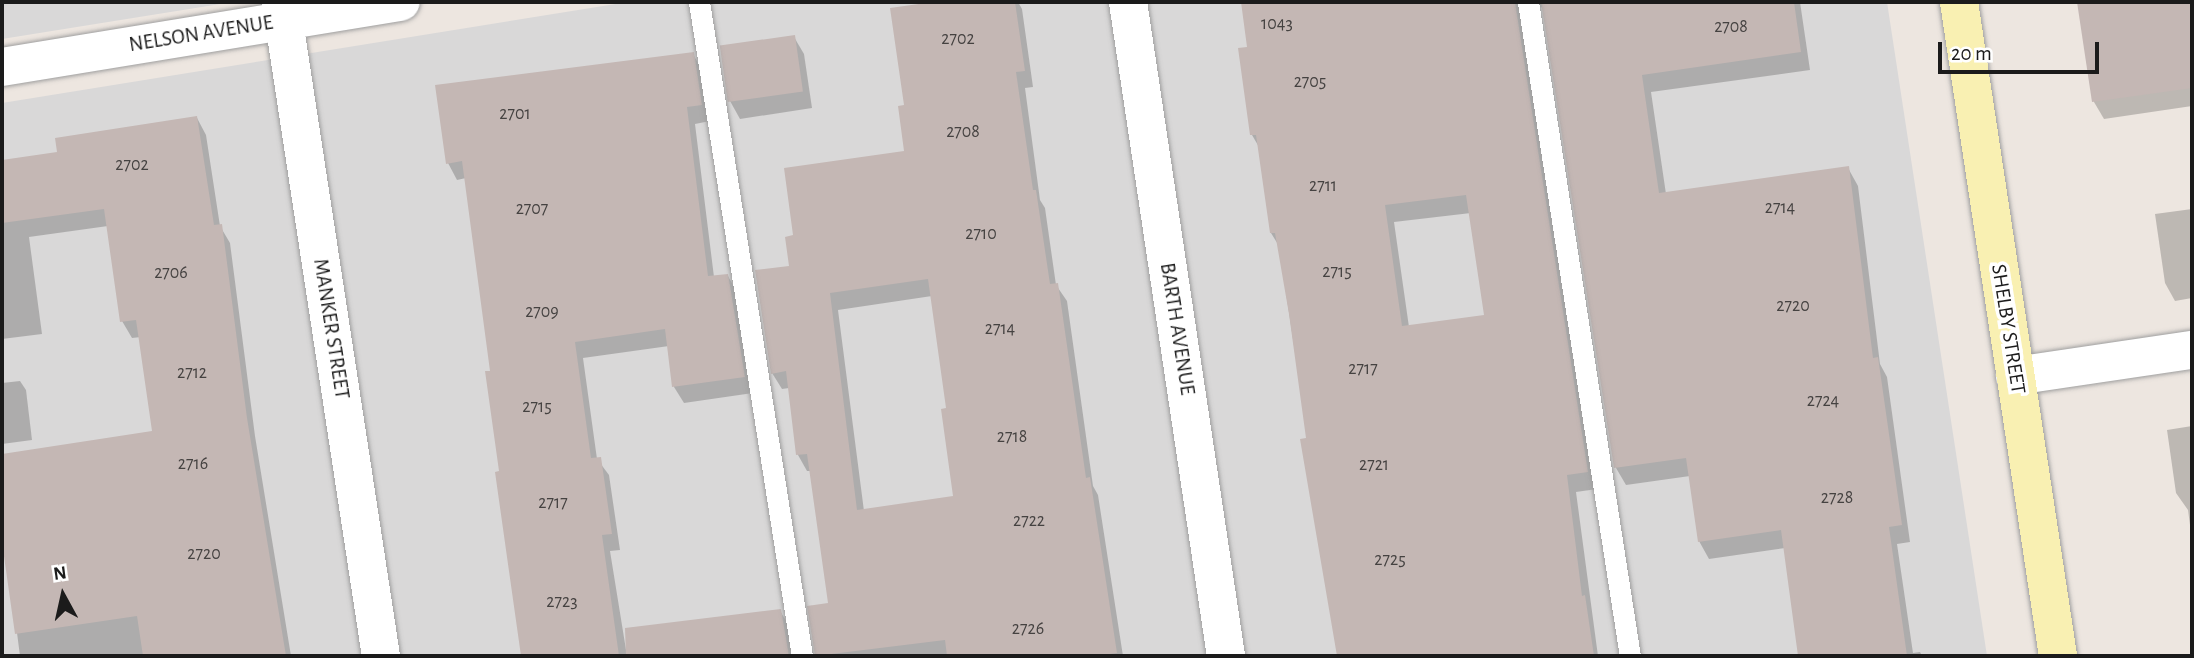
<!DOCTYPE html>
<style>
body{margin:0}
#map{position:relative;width:2194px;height:658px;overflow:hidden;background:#ede6e0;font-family:"Alegreya Sans",sans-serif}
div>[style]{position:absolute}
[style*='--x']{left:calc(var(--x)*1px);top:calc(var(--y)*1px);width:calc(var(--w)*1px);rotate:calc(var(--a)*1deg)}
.residential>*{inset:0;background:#d9d8d8}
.shadow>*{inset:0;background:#0003}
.building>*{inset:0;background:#c4b7b4;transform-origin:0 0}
.roads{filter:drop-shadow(0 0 2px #9f9f9f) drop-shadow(0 0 2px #9f9f9f)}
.lane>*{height:21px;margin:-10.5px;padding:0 10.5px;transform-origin:10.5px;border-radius:10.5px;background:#fff}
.street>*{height:38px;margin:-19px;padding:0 19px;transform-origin:19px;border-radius:19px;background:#fff}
.secondary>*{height:38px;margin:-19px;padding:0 19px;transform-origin:19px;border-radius:19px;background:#f9f0b2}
span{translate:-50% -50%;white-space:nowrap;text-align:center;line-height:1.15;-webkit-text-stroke:7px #fff;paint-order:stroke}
.number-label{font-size:18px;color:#454241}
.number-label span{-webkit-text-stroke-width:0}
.street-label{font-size:21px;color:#1b1b1b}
.frame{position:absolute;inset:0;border:4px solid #1b1b1b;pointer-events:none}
.north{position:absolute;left:28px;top:560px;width:70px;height:70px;-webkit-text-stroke:5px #fff;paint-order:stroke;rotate:352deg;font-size:19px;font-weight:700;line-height:28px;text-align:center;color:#1b1b1b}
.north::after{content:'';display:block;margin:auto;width:24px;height:32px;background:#1b1b1b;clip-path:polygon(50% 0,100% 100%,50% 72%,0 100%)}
.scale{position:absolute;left:1938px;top:42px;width:161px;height:32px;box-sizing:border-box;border:4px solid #1b1b1b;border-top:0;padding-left:9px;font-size:21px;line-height:24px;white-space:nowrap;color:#1b1b1b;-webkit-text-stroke:5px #fff;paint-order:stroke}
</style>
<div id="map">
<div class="residential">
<div style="clip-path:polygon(2px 2px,233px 2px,2px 39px)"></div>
<div style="clip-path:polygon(628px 2px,1887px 2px,1987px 656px,2px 656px,2px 103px)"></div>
</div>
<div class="shadow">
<div style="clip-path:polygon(evenodd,946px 2px,1018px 2px,1022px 9px,1033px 87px,1025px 88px,1040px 200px,1045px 208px,1056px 285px,1067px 301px,1093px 486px,1098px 495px,1123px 656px,816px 656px,830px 605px,812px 471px,807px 471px,798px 455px,789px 388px,782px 389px,772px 373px,795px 237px,906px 152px,906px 106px,892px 9px,946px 2px,932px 296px,948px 410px,955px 498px,864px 511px,838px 310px,932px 296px)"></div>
<div style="clip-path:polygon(evenodd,1243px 2px,1800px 2px,1810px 70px,1651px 92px,1666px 194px,1848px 168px,1858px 186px,1880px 364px,1887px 377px,1910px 542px,1897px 544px,1913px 653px,1920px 652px,1922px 656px,1801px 656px,1785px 548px,1709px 559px,1699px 541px,1690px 476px,1626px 485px,1616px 468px,1544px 7px,1530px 9px,1597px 489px,1576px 492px,1598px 656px,1338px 656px,1302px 440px,1308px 439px,1279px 246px,1271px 233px,1259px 147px,1252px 135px,1249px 48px,1243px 2px,1471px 213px,1486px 316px,1409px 327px,1394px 222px,1471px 213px)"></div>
<div style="clip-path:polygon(2080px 2px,2192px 2px,2192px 106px,2104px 119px,2094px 102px)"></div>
<div style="clip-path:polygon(794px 37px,804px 54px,812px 108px,740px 119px,730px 101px)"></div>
<div style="clip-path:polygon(693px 54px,702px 70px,710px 121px,695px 124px,714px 277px,728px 276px,737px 292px,753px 393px,684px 403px,674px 387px,669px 346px,583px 358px,597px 459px,609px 475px,620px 550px,610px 551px,627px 656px,525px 656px,521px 649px,492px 372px,466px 178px,457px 180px,448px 163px)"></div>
<div style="clip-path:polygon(197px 118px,206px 135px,220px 226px,230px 243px,255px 436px,291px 656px,20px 656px,2px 518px,2px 455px,154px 432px,141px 337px,132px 338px,122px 321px,108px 226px,29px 237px,42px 334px,2px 339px,2px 161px,59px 153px)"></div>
<div style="clip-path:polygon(2192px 209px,2192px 298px,2175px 301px,2165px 283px,2155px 214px)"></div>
<div style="clip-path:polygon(20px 381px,26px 390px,32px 440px,2px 444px,2px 383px)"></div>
<div style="clip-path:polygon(2192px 426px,2192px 540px,2188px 510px,2176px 493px,2167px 430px)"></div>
<div style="clip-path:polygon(780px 611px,790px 627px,794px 656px,706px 656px,701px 621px)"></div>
</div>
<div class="building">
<div style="clip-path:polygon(evenodd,933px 2px,1015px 2px,1025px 71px,1016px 72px,1033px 190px,1036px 190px,1050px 284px,1058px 283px,1086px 478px,1090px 477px,1117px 653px,1095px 656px,947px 656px,945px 640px,815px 656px,807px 606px,828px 603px,807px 454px,796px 455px,786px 371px,771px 374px,755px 270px,789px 266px,785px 237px,793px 235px,784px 168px,904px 151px,898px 106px,904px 105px,890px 8px,933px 2px,928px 279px,946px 408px,941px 409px,953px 496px,857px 510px,830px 293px,928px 279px)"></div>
<div style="clip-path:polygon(evenodd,1241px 2px,1515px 2px,1588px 472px,1567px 475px,1582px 596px,1585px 595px,1594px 656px,1337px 656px,1300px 439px,1306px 438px,1289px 314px,1275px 233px,1270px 233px,1256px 135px,1250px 135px,1238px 48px,1247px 47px,1241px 2px,1466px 195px,1484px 315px,1402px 326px,1385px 205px,1466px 195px)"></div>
<div style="clip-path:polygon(1541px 2px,1794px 2px,1801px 52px,1642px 75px,1659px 193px,1849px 166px,1873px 358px,1878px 357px,1902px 525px,1889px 527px,1907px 656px,1798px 656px,1781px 530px,1698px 542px,1686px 458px,1614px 468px)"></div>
<div style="clip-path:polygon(2077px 2px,2192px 2px,2192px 88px,2092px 102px)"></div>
<div style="left:795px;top:35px;width:57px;height:76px;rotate:82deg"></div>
<div style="clip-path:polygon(694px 52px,702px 105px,687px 107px,708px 276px,728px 274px,745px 377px,672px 387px,665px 329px,575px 342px,591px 458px,601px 457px,612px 534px,602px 535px,619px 656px,521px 656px,495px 472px,499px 471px,485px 371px,490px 371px,462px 161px,446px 164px,435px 85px)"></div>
<div style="clip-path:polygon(197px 116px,214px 225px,222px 224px,247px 418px,286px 656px,143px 656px,137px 616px,15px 634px,2px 542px,2px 454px,152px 431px,136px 320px,120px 322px,104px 209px,2px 223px,2px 160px,57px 152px,55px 138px)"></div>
<div style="clip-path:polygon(781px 609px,789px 656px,626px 656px,625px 628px)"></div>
</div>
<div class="roads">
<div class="lane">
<div style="--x:699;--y:2;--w:662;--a:81.05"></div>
<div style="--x:1528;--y:2;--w:662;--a:81.14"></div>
</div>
<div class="street">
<div style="--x:281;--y:2;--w:662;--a:81.31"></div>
<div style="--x:1128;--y:2;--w:661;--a:81.48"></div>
<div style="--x:2;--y:67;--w:404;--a:-9.3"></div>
<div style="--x:2015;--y:376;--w:179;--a:-8.4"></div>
</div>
<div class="secondary">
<div style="--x:1959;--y:2;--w:661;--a:81.39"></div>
</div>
</div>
<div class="number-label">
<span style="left:1277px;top:24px">1043</span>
<span style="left:1731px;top:27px">2708</span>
<span style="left:958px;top:39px">2702</span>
<span style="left:1310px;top:82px">2705</span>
<span style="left:515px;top:114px">2701</span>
<span style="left:963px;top:132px">2708</span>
<span style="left:132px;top:165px">2702</span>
<span style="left:1323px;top:186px">2711</span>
<span style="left:1780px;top:208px">2714</span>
<span style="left:532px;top:209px">2707</span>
<span style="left:981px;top:234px">2710</span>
<span style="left:1337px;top:272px">2715</span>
<span style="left:171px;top:273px">2706</span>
<span style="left:1793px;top:306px">2720</span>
<span style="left:542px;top:312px">2709</span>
<span style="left:1000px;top:329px">2714</span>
<span style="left:1363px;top:369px">2717</span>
<span style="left:192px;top:373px">2712</span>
<span style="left:1823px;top:401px">2724</span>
<span style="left:537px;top:407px">2715</span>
<span style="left:1012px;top:437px">2718</span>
<span style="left:193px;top:464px">2716</span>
<span style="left:1374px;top:465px">2721</span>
<span style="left:1837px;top:498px">2728</span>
<span style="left:553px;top:503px">2717</span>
<span style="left:1029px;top:521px">2722</span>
<span style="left:204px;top:554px">2720</span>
<span style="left:1390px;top:560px">2725</span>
<span style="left:562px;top:602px">2723</span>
<span style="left:1028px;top:629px">2726</span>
</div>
<div class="street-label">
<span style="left:201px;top:34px;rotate:-9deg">NELSON AVENUE</span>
<span style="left:331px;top:329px;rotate:81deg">MANKER STREET</span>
<span style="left:1177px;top:329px;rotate:81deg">BARTH AVENUE</span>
<span style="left:2008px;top:329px;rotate:81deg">SHELBY STREET</span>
</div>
<div class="frame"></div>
<div class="north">N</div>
<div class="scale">20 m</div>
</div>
